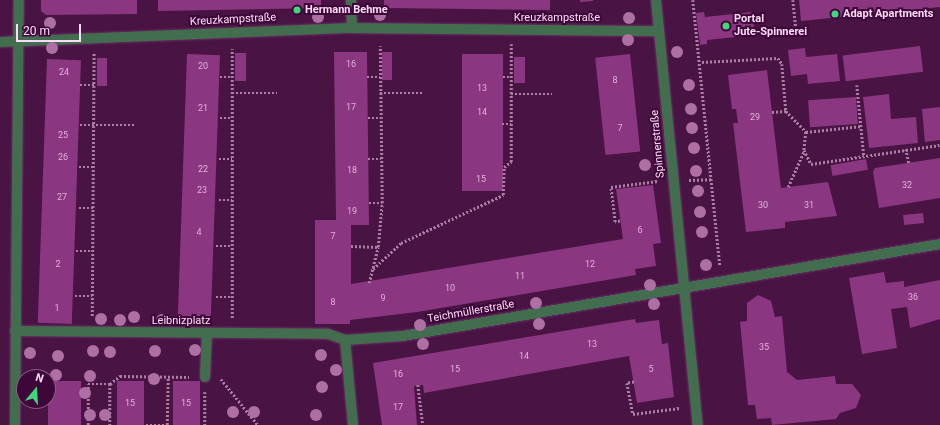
<!DOCTYPE html>
<meta charset="utf-8">
<style>
body{margin:0}
#map{position:relative;width:940px;height:425px;overflow:hidden;background:#491344;font-family:Roboto,sans-serif}
div>[style]{position:absolute}
[style*='--x']{left:calc(var(--x)*1px);top:calc(var(--y)*1px);width:calc(var(--w)*1px);rotate:calc(var(--a)*1deg)}
.building>*{inset:0;background:#8b3681;transform-origin:0 0}
.path>*{height:2.5px;margin-top:-1.25px;transform-origin:0;background:repeating-linear-gradient(90deg,#ac80a5 0 2px,transparent 0 4px)}
.roads{filter:drop-shadow(0 0 1px #663361) drop-shadow(0 0 1px #663361)}
.minor>*{height:10px;margin:-5px;padding:0 5px;transform-origin:5px;border-radius:5px;background:#436d4f}
.trees>*{width:12px;height:12px;margin:-6px;border-radius:50%;background:#ad6fa4}
.dots>*{width:11px;height:11px;translate:-50% -50%;box-sizing:border-box;border:2px solid #3e0739;border-radius:50%}
span{translate:-50% -50%;white-space:nowrap;text-align:center;line-height:1.15;-webkit-text-stroke:4px #3e0739;paint-order:stroke}
.number-label{font-size:9px;color:#e1b2da}
.number-label span{-webkit-text-stroke-width:0}
.poi-label{font-size:11px;color:#fedcf7;font-weight:700}
.left{translate:0 -50%;text-align:left}
.street-label{font-size:11px;color:#fedcf7}
.north{position:absolute;left:16px;top:369px;width:40px;height:40px;box-sizing:border-box;background:#3e0739;border:1px solid #8b5c85;border-radius:50%;rotate:18deg;font-size:11px;font-weight:700;line-height:16px;text-align:center;color:#fedcf7}
.north::after{content:'';display:block;margin:auto;width:14px;height:18px;background:#40d77c;clip-path:polygon(50% 0,100% 100%,50% 72%,0 100%)}
.scale{position:absolute;left:16px;top:24px;width:65px;height:18px;box-sizing:border-box;border:2px solid #fedcf7;border-top:0;padding-left:5px;font-size:12px;line-height:14px;white-space:nowrap;color:#fedcf7;-webkit-text-stroke:3px #3e0739;paint-order:stroke}
</style>
<div id="map">
<div class="building">
<div style="clip-path:polygon(41px 0,137px 0,137px 14px,46px 15px,41px 11px)"></div>
<div style="clip-path:polygon(158px 0,321px 0,321px 8px,158px 11px)"></div>
<div style="clip-path:polygon(384px 0,550px 0,550px 10px,384px 8px)"></div>
<div style="clip-path:polygon(580px 0,593px 0,593px 1px,580px 2px)"></div>
<div style="clip-path:polygon(799px 0,940px 0,940px 7px,801px 21px)"></div>
<div style="clip-path:polygon(704px 12px,705px 17px,752px 12px,755px 35px,707px 40px,707px 44px,700px 45px,696px 13px)"></div>
<div style="left:920px;top:46px;width:26px;height:78px;rotate:83deg"></div>
<div style="clip-path:polygon(805px 48px,806px 57px,837px 54px,840px 81px,808px 84px,807px 74px,791px 76px,788px 50px)"></div>
<div style="clip-path:polygon(334px 52px,367px 52px,369px 225px,351px 225px,351px 284px,623px 239px,616px 189px,653px 185px,661px 243px,653px 244px,656px 266px,635px 269px,636px 275px,417px 312px,350px 320px,350px 324px,315px 324px,315px 220px,336px 220px)"></div>
<div style="left:382px;top:52px;width:10px;height:28px"></div>
<div style="left:235px;top:53px;width:11px;height:28px"></div>
<div style="left:187px;top:54px;width:33px;height:270px;rotate:2deg"></div>
<div style="left:462px;top:54px;width:41px;height:137px"></div>
<div style="left:630px;top:54px;width:98px;height:35px;rotate:84deg"></div>
<div style="left:514px;top:57px;width:11px;height:26px"></div>
<div style="left:97px;top:58px;width:10px;height:28px"></div>
<div style="left:47px;top:59px;width:34px;height:264px;rotate:2deg"></div>
<div style="clip-path:polygon(767px 70px,781px 188px,828px 182px,837px 216px,785px 222px,785px 228px,746px 232px,733px 123px,738px 123px,736px 109px,732px 109px,728px 75px)"></div>
<div style="clip-path:polygon(889px 94px,891px 119px,916px 117px,918px 143px,869px 148px,863px 97px)"></div>
<div style="left:856px;top:97px;width:27px;height:48px;rotate:86deg"></div>
<div style="clip-path:polygon(940px 107px,940px 140px,925px 142px,922px 109px)"></div>
<div style="clip-path:polygon(940px 158px,940px 198px,879px 208px,873px 172px,875px 168px)"></div>
<div style="left:866px;top:159px;width:11px;height:36px;rotate:80deg"></div>
<div style="left:923px;top:213px;width:10px;height:20px;rotate:84deg"></div>
<div style="clip-path:polygon(884px 272px,886px 283px,904px 281px,904px 287px,940px 280px,940px 319px,910px 328px,907px 307px,891px 309px,897px 348px,862px 354px,849px 278px)"></div>
<div style="clip-path:polygon(758px 295px,771px 301px,775px 317px,782px 316px,787px 372px,797px 380px,835px 376px,836px 384px,852px 384px,861px 395px,856px 408px,840px 413px,836px 419px,772px 425px,771px 418px,757px 419px,755px 405px,748px 405px,740px 322px,747px 321px,747px 303px)"></div>
<div style="clip-path:polygon(635px 319px,636px 323px,659px 320px,662px 344px,668px 343px,674px 397px,637px 403px,629px 356px,424px 393px,423px 385px,414px 386px,417px 425px,382px 425px,373px 363px)"></div>
<div style="left:48px;top:381px;width:33px;height:44px"></div>
<div style="left:117px;top:381px;width:27px;height:44px"></div>
<div style="left:173px;top:381px;width:27px;height:44px"></div>
</div>
<div class="path">
<div style="--x:693;--y:0;--w:267;--a:84.2"></div>
<div style="--x:793;--y:0;--w:36;--a:84"></div>
<div style="--x:702;--y:62;--w:76;--a:-3"></div>
<div style="--x:778;--y:58;--w:7;--a:56"></div>
<div style="--x:782;--y:64;--w:47;--a:85.1"></div>
<div style="--x:786;--y:111;--w:29;--a:46"></div>
<div style="--x:806;--y:132;--w:18;--a:96"></div>
<div style="--x:804;--y:150;--w:16;--a:63"></div>
<div style="--x:811;--y:164;--w:130;--a:-8.4"></div>
<div style="--x:220;--y:77;--w:12;--a:0"></div>
<div style="--x:367;--y:77;--w:13;--a:0"></div>
<div style="--x:503;--y:77;--w:8;--a:0"></div>
<div style="--x:80;--y:85;--w:14;--a:0"></div>
<div style="--x:857;--y:85;--w:71;--a:84.4"></div>
<div style="--x:232;--y:93;--w:45;--a:0"></div>
<div style="--x:380;--y:93;--w:43;--a:0"></div>
<div style="--x:511;--y:94;--w:41;--a:0"></div>
<div style="--x:772;--y:112;--w:14;--a:-4"></div>
<div style="--x:220;--y:118;--w:12;--a:0"></div>
<div style="--x:368;--y:118;--w:13;--a:0"></div>
<div style="--x:502;--y:124;--w:9;--a:0"></div>
<div style="--x:80;--y:125;--w:54;--a:0"></div>
<div style="--x:806;--y:132;--w:56;--a:-6.1"></div>
<div style="--x:906;--y:149;--w:14;--a:78"></div>
<div style="--x:219;--y:159;--w:13;--a:0"></div>
<div style="--x:368;--y:159;--w:13;--a:0"></div>
<div style="--x:79;--y:167;--w:14;--a:0"></div>
<div style="--x:689;--y:180;--w:23;--a:-2"></div>
<div style="--x:788;--y:187;--w:39;--a:-66"></div>
<div style="--x:219;--y:200;--w:13;--a:0"></div>
<div style="--x:369;--y:203;--w:13;--a:0"></div>
<div style="--x:79;--y:208;--w:14;--a:0"></div>
<div style="--x:620;--y:221;--w:5;--a:169"></div>
<div style="--x:615;--y:222;--w:35;--a:-97"></div>
<div style="--x:611;--y:187;--w:47;--a:-7.3"></div>
<div style="--x:216;--y:246;--w:16;--a:0"></div>
<div style="--x:351;--y:246;--w:27;--a:2"></div>
<div style="--x:76;--y:251;--w:16;--a:0"></div>
<div style="--x:373;--y:269;--w:38;--a:-43"></div>
<div style="--x:401;--y:243;--w:113;--a:-25.2"></div>
<div style="--x:503;--y:195;--w:28;--a:-88"></div>
<div style="--x:504;--y:167;--w:9;--a:-36"></div>
<div style="--x:511;--y:162;--w:118;--a:-90"></div>
<div style="--x:369;--y:283;--w:37;--a:-76"></div>
<div style="--x:378;--y:247;--w:44;--a:-84.8"></div>
<div style="--x:382;--y:203;--w:157;--a:-90.7"></div>
<div style="--x:75;--y:296;--w:17;--a:0"></div>
<div style="--x:216;--y:297;--w:16;--a:0"></div>
<div style="--x:92;--y:316;--w:263;--a:-89.6"></div>
<div style="--x:232;--y:318;--w:269;--a:-90"></div>
<div style="--x:221;--y:379;--w:59;--a:51.2"></div>
<div style="--x:634;--y:382;--w:7;--a:172"></div>
<div style="--x:627;--y:383;--w:32;--a:79"></div>
<div style="--x:633;--y:414;--w:47;--a:-7.3"></div>
<div style="--x:110;--y:384;--w:13;--a:-39"></div>
<div style="--x:120;--y:376;--w:69;--a:0.8"></div>
<div style="--x:418;--y:385;--w:40;--a:82.9"></div>
<div style="--x:205;--y:392;--w:33;--a:90"></div>
<div style="--x:88;--y:425;--w:41;--a:-90"></div>
<div style="--x:88;--y:384;--w:22;--a:0"></div>
<div style="--x:110;--y:384;--w:41;--a:90"></div>
<div style="--x:146;--y:425;--w:21;--a:0"></div>
<div style="--x:167;--y:425;--w:48;--a:-88.8"></div>
</div>
<div class="roads">
<div class="minor">
<div style="--x:351;--y:0;--w:28;--a:88"></div>
<div style="--x:656;--y:0;--w:427;--a:84.4"></div>
<div style="--x:0;--y:42;--w:352;--a:-2.3"></div>
<div style="--x:352;--y:28;--w:307;--a:0.6"></div>
<div style="--x:15;--y:331;--w:313;--a:0.5"></div>
<div style="--x:328;--y:334;--w:18;--a:19"></div>
<div style="--x:345;--y:340;--w:58;--a:-3.9"></div>
<div style="--x:403;--y:336;--w:545;--a:-9.72"></div>
<div style="--x:345;--y:340;--w:85;--a:84.6"></div>
<div style="--x:205;--y:377;--w:44;--a:-87.4"></div>
<div style="--x:15;--y:425;--w:425;--a:-89.5"></div>
</div>
</div>
<div class="trees">
<div style="left:380px;top:15px"></div>
<div style="left:318px;top:17px"></div>
<div style="left:629px;top:18px"></div>
<div style="left:50px;top:23px"></div>
<div style="left:628px;top:40px"></div>
<div style="left:52px;top:48px"></div>
<div style="left:677px;top:52px"></div>
<div style="left:689px;top:85px"></div>
<div style="left:691px;top:109px"></div>
<div style="left:692px;top:128px"></div>
<div style="left:694px;top:148px"></div>
<div style="left:645px;top:165px"></div>
<div style="left:696px;top:171px"></div>
<div style="left:698px;top:191px"></div>
<div style="left:700px;top:212px"></div>
<div style="left:702px;top:232px"></div>
<div style="left:706px;top:265px"></div>
<div style="left:650px;top:285px"></div>
<div style="left:536px;top:303px"></div>
<div style="left:654px;top:304px"></div>
<div style="left:134px;top:317px"></div>
<div style="left:101px;top:319px"></div>
<div style="left:120px;top:320px"></div>
<div style="left:162px;top:320px"></div>
<div style="left:539px;top:324px"></div>
<div style="left:420px;top:325px"></div>
<div style="left:423px;top:344px"></div>
<div style="left:195px;top:350px"></div>
<div style="left:93px;top:351px"></div>
<div style="left:155px;top:351px"></div>
<div style="left:110px;top:352px"></div>
<div style="left:30px;top:353px"></div>
<div style="left:321px;top:355px"></div>
<div style="left:58px;top:356px"></div>
<div style="left:336px;top:370px"></div>
<div style="left:56px;top:375px"></div>
<div style="left:90px;top:376px"></div>
<div style="left:154px;top:379px"></div>
<div style="left:322px;top:387px"></div>
<div style="left:85px;top:393px"></div>
<div style="left:233px;top:412px"></div>
<div style="left:254px;top:412px"></div>
<div style="left:90px;top:415px"></div>
<div style="left:105px;top:415px"></div>
<div style="left:316px;top:415px"></div>
</div>
<div class="dots">
<div style="left:297px;top:10px;background:#40d77c"></div>
<div style="left:835px;top:14px;background:#40d77c"></div>
<div style="left:726px;top:26px;background:#40d77c"></div>
</div>
<div class="number-label">
<span style="left:351px;top:64px">16</span>
<span style="left:203px;top:66px">20</span>
<span style="left:64px;top:72px">24</span>
<span style="left:615px;top:80px">8</span>
<span style="left:482px;top:88px">13</span>
<span style="left:351px;top:107px">17</span>
<span style="left:203px;top:108px">21</span>
<span style="left:482px;top:112px">14</span>
<span style="left:755px;top:117px">29</span>
<span style="left:620px;top:128px">7</span>
<span style="left:63px;top:135px">25</span>
<span style="left:63px;top:157px">26</span>
<span style="left:203px;top:169px">22</span>
<span style="left:352px;top:170px">18</span>
<span style="left:481px;top:179px">15</span>
<span style="left:907px;top:185px">32</span>
<span style="left:202px;top:190px">23</span>
<span style="left:62px;top:197px">27</span>
<span style="left:763px;top:205px">30</span>
<span style="left:809px;top:205px">31</span>
<span style="left:352px;top:211px">19</span>
<span style="left:640px;top:230px">6</span>
<span style="left:199px;top:232px">4</span>
<span style="left:333px;top:236px">7</span>
<span style="left:58px;top:264px">2</span>
<span style="left:590px;top:264px">12</span>
<span style="left:520px;top:276px">11</span>
<span style="left:450px;top:288px">10</span>
<span style="left:913px;top:297px">36</span>
<span style="left:383px;top:298px">9</span>
<span style="left:333px;top:302px">8</span>
<span style="left:57px;top:308px">1</span>
<span style="left:592px;top:344px">13</span>
<span style="left:764px;top:347px">35</span>
<span style="left:524px;top:356px">14</span>
<span style="left:455px;top:369px">15</span>
<span style="left:651px;top:369px">5</span>
<span style="left:398px;top:374px">16</span>
<span style="left:130px;top:403px">15</span>
<span style="left:186px;top:403px">15</span>
<span style="left:398px;top:407px">17</span>
</div>
<div class="poi-label">
<span class="left" style="left:305px;top:10px">Hermann Behme</span>
<span class="left" style="left:843px;top:14px">Adapt Apartments</span>
<span class="left" style="left:734px;top:26px">Portal<br>Jute-Spinnerei</span>
</div>
<div class="street-label">
<span style="left:557px;top:18px">Kreuzkampstraße</span>
<span style="left:233px;top:20px;rotate:-3deg">Kreuzkampstraße</span>
<span style="left:658px;top:144px;rotate:-95deg">Spinnerstraße</span>
<span style="left:471px;top:312px;rotate:-10deg">Teichmüllerstraße</span>
<span style="left:181px;top:321px">Leibnizplatz</span>
</div>
<div class="north">N</div>
<div class="scale">20 m</div>
</div>
